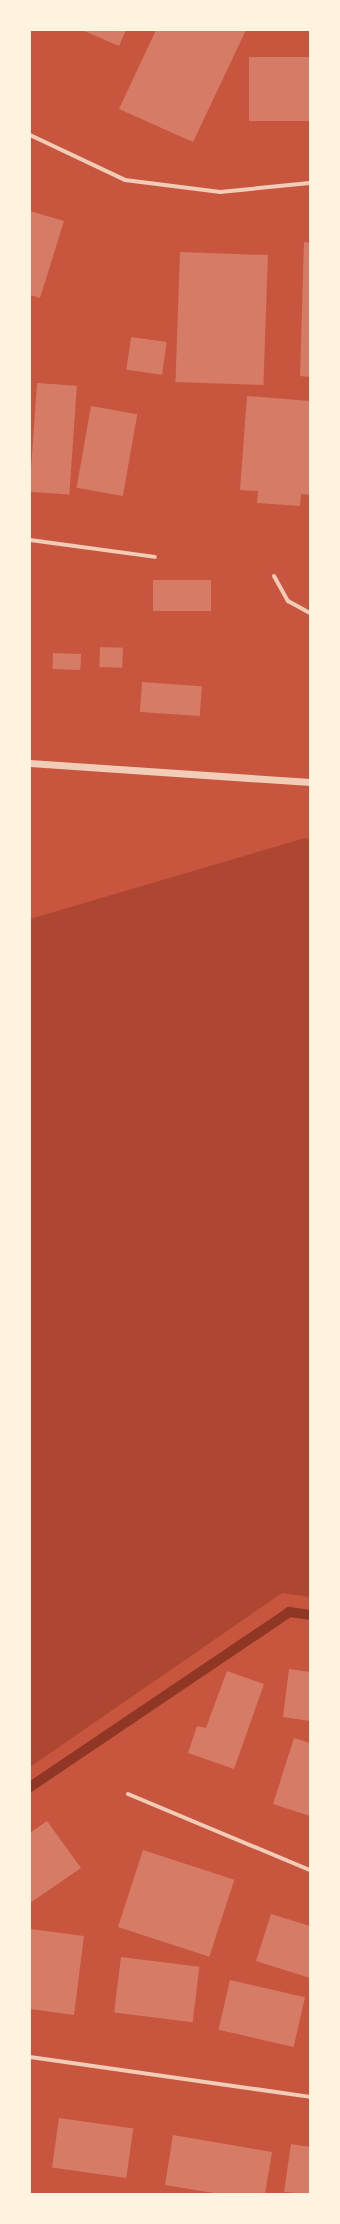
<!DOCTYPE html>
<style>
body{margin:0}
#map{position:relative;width:340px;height:2224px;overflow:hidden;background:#c8553d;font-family:Quicksand,sans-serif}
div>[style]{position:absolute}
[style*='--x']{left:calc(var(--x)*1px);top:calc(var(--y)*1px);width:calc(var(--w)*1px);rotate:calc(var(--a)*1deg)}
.green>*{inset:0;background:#ae4732}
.stream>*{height:10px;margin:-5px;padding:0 5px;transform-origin:5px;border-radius:5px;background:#8f3625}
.building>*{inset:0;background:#d67c66;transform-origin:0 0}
.minor>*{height:4px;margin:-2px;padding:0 2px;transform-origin:2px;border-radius:2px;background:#f1ccb7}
.tertiary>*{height:7px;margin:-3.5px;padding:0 3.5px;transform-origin:3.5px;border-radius:3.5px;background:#f1ccb7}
span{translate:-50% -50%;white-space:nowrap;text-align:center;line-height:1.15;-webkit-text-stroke:3.5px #fff3e0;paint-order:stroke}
.frame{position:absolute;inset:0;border:31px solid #fff3e0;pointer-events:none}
</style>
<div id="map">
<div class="green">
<div style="clip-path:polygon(305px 838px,310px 839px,310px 1597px,282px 1593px,30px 1767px,30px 919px)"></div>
</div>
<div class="stream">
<div style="--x:30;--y:1787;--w:313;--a:-34"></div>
<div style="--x:289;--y:1612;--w:21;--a:8"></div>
</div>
<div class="building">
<div style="clip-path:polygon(82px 30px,126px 30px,119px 46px)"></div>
<div style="clip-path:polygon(156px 30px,246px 30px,193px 142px,119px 109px)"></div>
<div style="left:310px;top:57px;width:64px;height:61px;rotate:90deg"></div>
<div style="clip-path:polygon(30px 211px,64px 221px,40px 298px,30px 295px)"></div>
<div style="clip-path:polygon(304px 242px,310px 243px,310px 377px,300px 376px)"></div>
<div style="left:180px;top:252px;width:88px;height:130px;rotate:2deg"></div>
<div style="left:131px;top:337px;width:36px;height:33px;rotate:8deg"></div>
<div style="left:37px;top:383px;width:40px;height:109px;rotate:4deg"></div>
<div style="clip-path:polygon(247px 396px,310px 401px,310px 495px,301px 494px,300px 506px,257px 503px,258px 491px,240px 490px)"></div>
<div style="left:91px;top:406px;width:47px;height:83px;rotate:10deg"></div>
<div style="left:211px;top:580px;width:31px;height:58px;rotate:90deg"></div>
<div style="left:100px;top:647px;width:23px;height:20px;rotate:2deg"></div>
<div style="left:53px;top:653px;width:28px;height:16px;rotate:2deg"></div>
<div style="left:142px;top:682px;width:60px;height:30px;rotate:4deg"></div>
<div style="clip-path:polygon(289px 1669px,310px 1672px,310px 1721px,283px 1717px)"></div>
<div style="clip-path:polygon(227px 1671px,264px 1684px,234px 1769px,188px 1753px,197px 1726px,206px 1728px)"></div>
<div style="clip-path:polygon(294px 1738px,310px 1743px,310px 1816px,273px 1804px)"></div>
<div style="clip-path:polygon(47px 1821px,81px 1868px,30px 1903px,30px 1833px)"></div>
<div style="left:143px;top:1850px;width:96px;height:81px;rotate:18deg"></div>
<div style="clip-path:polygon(271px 1914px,310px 1926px,310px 1978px,256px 1961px)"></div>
<div style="clip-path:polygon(30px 1929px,84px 1936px,74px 2015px,30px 2009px)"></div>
<div style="left:121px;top:1957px;width:79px;height:56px;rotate:7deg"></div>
<div style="left:230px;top:1980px;width:77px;height:51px;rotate:13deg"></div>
<div style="left:59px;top:2118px;width:75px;height:50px;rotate:8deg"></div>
<div style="clip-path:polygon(173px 2135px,272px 2152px,265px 2194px,220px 2194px,165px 2185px)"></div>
<div style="clip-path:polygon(291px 2144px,310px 2147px,310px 2194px,284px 2192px)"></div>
</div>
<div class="minor">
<div style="--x:30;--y:135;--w:105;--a:25.3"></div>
<div style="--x:125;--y:180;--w:96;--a:7.2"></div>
<div style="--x:220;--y:192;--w:90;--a:-5.7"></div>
<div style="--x:30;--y:540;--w:126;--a:7.7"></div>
<div style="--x:274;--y:576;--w:29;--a:61"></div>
<div style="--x:288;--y:601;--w:25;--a:29"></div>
<div style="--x:128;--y:1794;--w:197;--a:22.7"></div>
<div style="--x:30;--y:2057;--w:283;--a:8.1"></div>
</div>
<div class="tertiary">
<div style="--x:30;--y:763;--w:281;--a:3.9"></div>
</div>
<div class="frame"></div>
</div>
